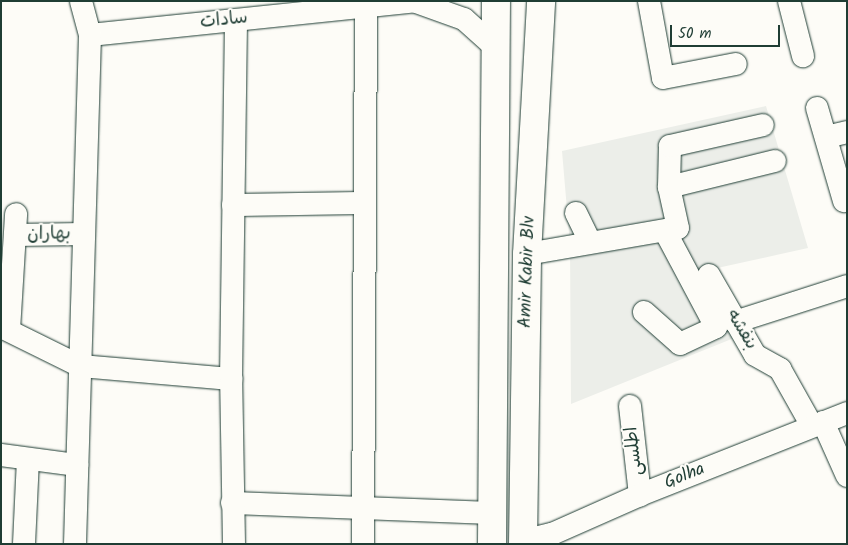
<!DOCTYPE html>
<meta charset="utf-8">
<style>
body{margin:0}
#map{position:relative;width:848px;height:545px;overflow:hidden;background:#fdfcf7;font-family:Kalam,"Playpen Sans Arabic",sans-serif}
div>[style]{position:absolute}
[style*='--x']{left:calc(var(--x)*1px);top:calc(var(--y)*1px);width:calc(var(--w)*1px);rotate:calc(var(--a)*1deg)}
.built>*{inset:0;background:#eceee9}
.roads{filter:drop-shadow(0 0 1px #1f3d34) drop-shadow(0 0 1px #1f3d34)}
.minor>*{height:22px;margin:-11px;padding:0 11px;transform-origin:11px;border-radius:11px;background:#fdfcf7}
.major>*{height:28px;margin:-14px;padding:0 14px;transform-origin:14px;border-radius:14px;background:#fdfcf7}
span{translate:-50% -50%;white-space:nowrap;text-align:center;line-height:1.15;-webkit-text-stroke:4px #fdfcf7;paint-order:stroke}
.street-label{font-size:18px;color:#1f3d34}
.frame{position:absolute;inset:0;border:2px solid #1f3d34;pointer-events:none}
.scale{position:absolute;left:670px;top:25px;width:110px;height:22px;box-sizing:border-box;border:2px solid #1f3d34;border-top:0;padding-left:6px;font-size:15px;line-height:18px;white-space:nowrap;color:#1f3d34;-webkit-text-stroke:4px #fdfcf7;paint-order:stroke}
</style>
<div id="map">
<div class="built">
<div style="clip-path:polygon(766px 106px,808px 248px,699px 272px,734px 338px,571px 404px,570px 245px,562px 151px)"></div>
</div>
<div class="roads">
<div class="minor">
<div style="--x:649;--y:1;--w:78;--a:79.7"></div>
<div style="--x:663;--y:78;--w:74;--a:-10.9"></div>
<div style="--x:789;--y:1;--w:57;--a:75.7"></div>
<div style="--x:416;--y:2;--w:51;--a:19.5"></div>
<div style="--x:464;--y:19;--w:42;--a:42.1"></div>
<div style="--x:90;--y:35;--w:329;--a:-5.9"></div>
<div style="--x:817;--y:108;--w:97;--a:73.8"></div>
<div style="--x:826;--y:137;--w:22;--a:-13"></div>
<div style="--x:669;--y:187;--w:109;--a:-13.8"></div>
<div style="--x:233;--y:205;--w:131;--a:-0.9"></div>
<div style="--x:576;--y:213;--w:32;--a:64"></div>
<div style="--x:15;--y:235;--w:69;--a:-0.8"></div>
<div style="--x:527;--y:254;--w:153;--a:-9.8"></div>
<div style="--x:678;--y:228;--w:42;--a:-102.4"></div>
<div style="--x:669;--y:187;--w:41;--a:-88.6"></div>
<div style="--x:670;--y:146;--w:95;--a:-12.7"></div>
<div style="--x:709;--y:275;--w:92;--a:60.1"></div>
<div style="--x:755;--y:355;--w:29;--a:29"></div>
<div style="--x:780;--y:369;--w:65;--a:60.7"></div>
<div style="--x:644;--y:312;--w:48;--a:41.6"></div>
<div style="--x:680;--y:344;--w:40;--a:-25"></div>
<div style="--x:716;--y:327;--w:109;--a:-118"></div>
<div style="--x:735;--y:322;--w:118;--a:-17.8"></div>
<div style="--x:1;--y:327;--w:88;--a:26.3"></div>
<div style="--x:80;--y:366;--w:152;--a:4.9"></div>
<div style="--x:9;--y:330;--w:116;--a:-86.5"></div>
<div style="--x:630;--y:406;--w:90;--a:83.6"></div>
<div style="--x:823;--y:422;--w:59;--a:66"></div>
<div style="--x:1;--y:455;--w:77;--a:7.5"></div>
<div style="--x:232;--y:503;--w:261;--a:2.2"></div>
<div style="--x:523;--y:541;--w:30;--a:-14"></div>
<div style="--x:552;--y:534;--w:96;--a:-23.9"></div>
<div style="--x:640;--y:495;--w:223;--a:-21.6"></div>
<div style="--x:24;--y:544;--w:85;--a:-87.3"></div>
<div style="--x:75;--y:544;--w:509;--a:-88.31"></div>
<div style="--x:90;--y:35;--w:35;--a:-105"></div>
<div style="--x:234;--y:544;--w:165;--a:-91"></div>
<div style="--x:231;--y:379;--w:359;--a:-89.2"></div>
<div style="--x:363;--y:544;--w:538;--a:-89.68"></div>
</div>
<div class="major">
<div style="--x:492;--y:544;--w:543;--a:-89.58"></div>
<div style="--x:523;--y:544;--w:290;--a:-89.2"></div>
<div style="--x:527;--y:254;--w:253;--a:-86.8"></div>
</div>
</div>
<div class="street-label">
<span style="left:224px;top:21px;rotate:-6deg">سادات</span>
<span style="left:49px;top:235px;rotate:-1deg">بهاران</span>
<span style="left:528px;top:272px;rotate:-88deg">Amir Kabir Blv</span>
<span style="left:741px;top:330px;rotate:59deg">بنفشه</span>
<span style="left:635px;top:451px;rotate:-96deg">اطلسی</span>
<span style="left:685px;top:477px;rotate:-22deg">Golha</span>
</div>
<div class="frame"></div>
<div class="scale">50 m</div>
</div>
